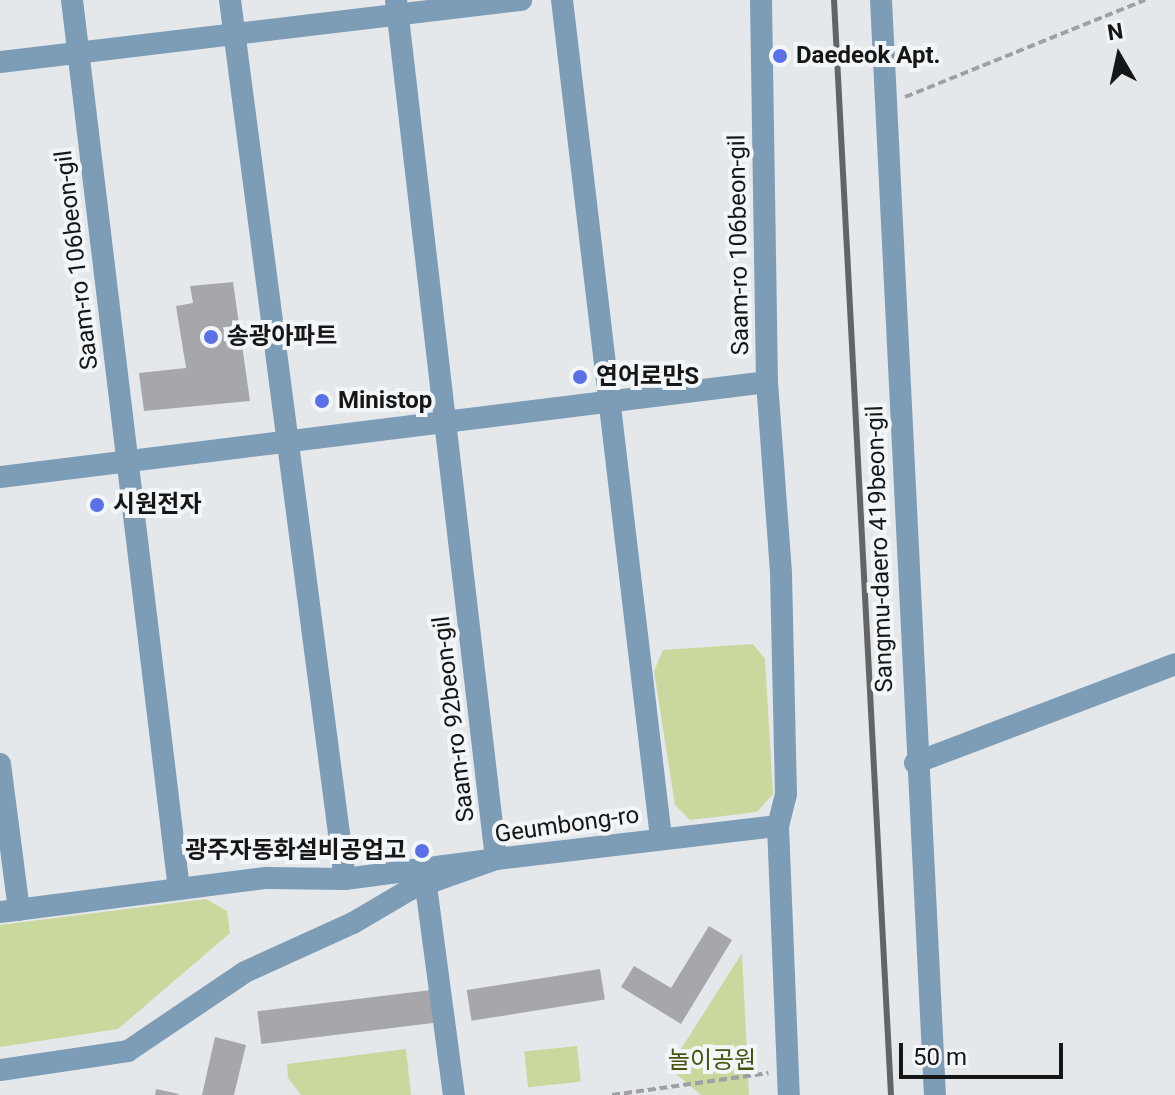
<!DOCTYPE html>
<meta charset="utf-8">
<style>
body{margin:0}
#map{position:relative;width:1175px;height:1095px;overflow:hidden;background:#e5e8eb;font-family:Roboto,"Noto Sans KR",sans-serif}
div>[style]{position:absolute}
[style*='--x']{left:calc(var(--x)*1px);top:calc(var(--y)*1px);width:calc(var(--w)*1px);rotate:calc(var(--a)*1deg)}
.green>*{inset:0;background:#c9d89c;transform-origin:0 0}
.building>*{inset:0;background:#a7a7ab;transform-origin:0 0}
.path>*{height:4px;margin-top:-2px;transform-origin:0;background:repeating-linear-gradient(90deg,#9ea0a3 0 8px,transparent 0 12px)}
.minor>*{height:22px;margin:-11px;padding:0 11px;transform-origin:11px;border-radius:11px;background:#7d9db7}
.rail>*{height:6px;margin:-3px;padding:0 3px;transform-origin:3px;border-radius:3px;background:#626465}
.dots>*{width:22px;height:22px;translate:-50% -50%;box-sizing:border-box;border:4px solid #f2f6f8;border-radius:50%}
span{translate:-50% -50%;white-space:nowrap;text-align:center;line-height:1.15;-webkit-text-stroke:8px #f2f6f8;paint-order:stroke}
.poi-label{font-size:24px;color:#151617;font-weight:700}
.left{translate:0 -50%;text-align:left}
.right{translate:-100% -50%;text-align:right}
.street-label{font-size:24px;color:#151617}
.park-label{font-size:24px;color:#475310}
.north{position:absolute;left:1079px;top:16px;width:80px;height:80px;-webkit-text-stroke:6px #f2f6f8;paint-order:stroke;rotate:351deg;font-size:22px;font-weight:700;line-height:32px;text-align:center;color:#151617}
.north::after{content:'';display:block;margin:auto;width:28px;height:36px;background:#151617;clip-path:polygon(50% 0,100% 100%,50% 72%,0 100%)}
.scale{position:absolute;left:899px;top:1043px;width:164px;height:36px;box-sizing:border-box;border:4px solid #151617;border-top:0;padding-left:10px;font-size:24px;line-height:28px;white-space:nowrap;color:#151617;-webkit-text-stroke:6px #f2f6f8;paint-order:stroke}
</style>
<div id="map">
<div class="green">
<div style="clip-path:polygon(753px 644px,765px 659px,773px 794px,757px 812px,690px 820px,675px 805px,654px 671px,663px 650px)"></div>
<div style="clip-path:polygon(206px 899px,227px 911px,230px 933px,118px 1029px,0 1047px,0 925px)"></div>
<div style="clip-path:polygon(742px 953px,749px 1095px,701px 1095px,669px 1068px)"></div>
<div style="left:577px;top:1046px;width:36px;height:53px;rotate:84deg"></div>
<div style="clip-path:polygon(406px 1049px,411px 1095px,301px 1095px,288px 1078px,287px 1064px)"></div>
</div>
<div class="building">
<div style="clip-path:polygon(233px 282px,250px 401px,144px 411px,139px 373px,186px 368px,176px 306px,193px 303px,190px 286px)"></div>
<div style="clip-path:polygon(709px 926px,732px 940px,681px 1024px,621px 987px,634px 966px,671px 988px)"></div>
<div style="left:600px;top:969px;width:31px;height:135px;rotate:81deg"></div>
<div style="left:431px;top:990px;width:33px;height:175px;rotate:83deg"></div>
<div style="clip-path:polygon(215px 1037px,246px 1045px,234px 1095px,202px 1095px)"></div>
<div style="clip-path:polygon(156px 1089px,179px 1094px,178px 1095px,155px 1095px)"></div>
</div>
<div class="path">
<div style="--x:905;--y:97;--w:259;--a:-22"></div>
<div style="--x:612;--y:1095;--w:158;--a:-8"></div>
</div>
<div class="minor">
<div style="--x:72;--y:0;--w:895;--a:83.14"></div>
<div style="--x:230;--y:0;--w:886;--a:82.55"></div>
<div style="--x:345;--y:879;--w:152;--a:-7.5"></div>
<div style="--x:496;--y:859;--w:865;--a:-96.64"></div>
<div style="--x:562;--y:0;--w:844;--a:83.26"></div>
<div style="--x:761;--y:0;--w:382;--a:89.1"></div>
<div style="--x:767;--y:382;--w:193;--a:85.8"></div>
<div style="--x:781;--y:574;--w:220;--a:88.7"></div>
<div style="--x:786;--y:794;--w:33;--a:104"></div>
<div style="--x:778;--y:826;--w:269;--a:87.7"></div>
<div style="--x:881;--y:0;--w:1096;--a:87.18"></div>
<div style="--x:0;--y:62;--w:525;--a:-6.79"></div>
<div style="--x:0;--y:477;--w:773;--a:-7.06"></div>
<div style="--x:915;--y:763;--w:278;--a:-20.8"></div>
<div style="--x:0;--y:764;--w:147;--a:82.6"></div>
<div style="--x:426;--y:886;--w:211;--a:82.4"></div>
<div style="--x:0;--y:912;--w:269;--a:-7.3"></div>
<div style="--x:267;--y:878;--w:78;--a:0.7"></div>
<div style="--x:0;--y:1070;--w:129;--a:-8.4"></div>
<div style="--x:128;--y:1051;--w:141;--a:-34"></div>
<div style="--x:245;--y:972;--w:119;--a:-24.4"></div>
<div style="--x:353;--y:923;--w:65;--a:-30.5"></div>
<div style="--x:409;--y:890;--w:92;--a:-19.6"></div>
<div style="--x:496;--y:859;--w:284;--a:-6.7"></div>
</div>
<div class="rail">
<div style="--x:834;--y:0;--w:1096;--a:87.02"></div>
</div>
<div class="dots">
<div style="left:780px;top:56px;background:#5970e6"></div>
<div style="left:211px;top:337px;background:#5970e6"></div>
<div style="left:580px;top:377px;background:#5970e6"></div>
<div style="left:322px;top:401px;background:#5970e6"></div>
<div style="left:97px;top:505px;background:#5970e6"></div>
<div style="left:422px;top:851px;background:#5970e6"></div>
</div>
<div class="poi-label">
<span class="left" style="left:796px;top:56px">Daedeok Apt.</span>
<span class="left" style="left:227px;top:337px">송광아파트</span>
<span class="left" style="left:596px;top:377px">연어로만S</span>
<span class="left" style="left:338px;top:401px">Ministop</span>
<span class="left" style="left:113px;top:505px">시원전자</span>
<span class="right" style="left:406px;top:851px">광주자동화설비공업고</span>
</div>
<div class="street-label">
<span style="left:739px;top:245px;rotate:-91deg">Saam-ro 106beon-gil</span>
<span style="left:77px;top:260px;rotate:-97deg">Saam-ro 106beon-gil</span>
<span style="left:880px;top:549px;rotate:-92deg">Sangmu-daero 419beon-gil</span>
<span style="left:454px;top:719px;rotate:-97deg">Saam-ro 92beon-gil</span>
<span style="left:567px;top:825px;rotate:-8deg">Geumbong-ro</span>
</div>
<div class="park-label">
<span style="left:712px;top:1061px">놀이공원</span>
</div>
<div class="north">N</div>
<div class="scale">50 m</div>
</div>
